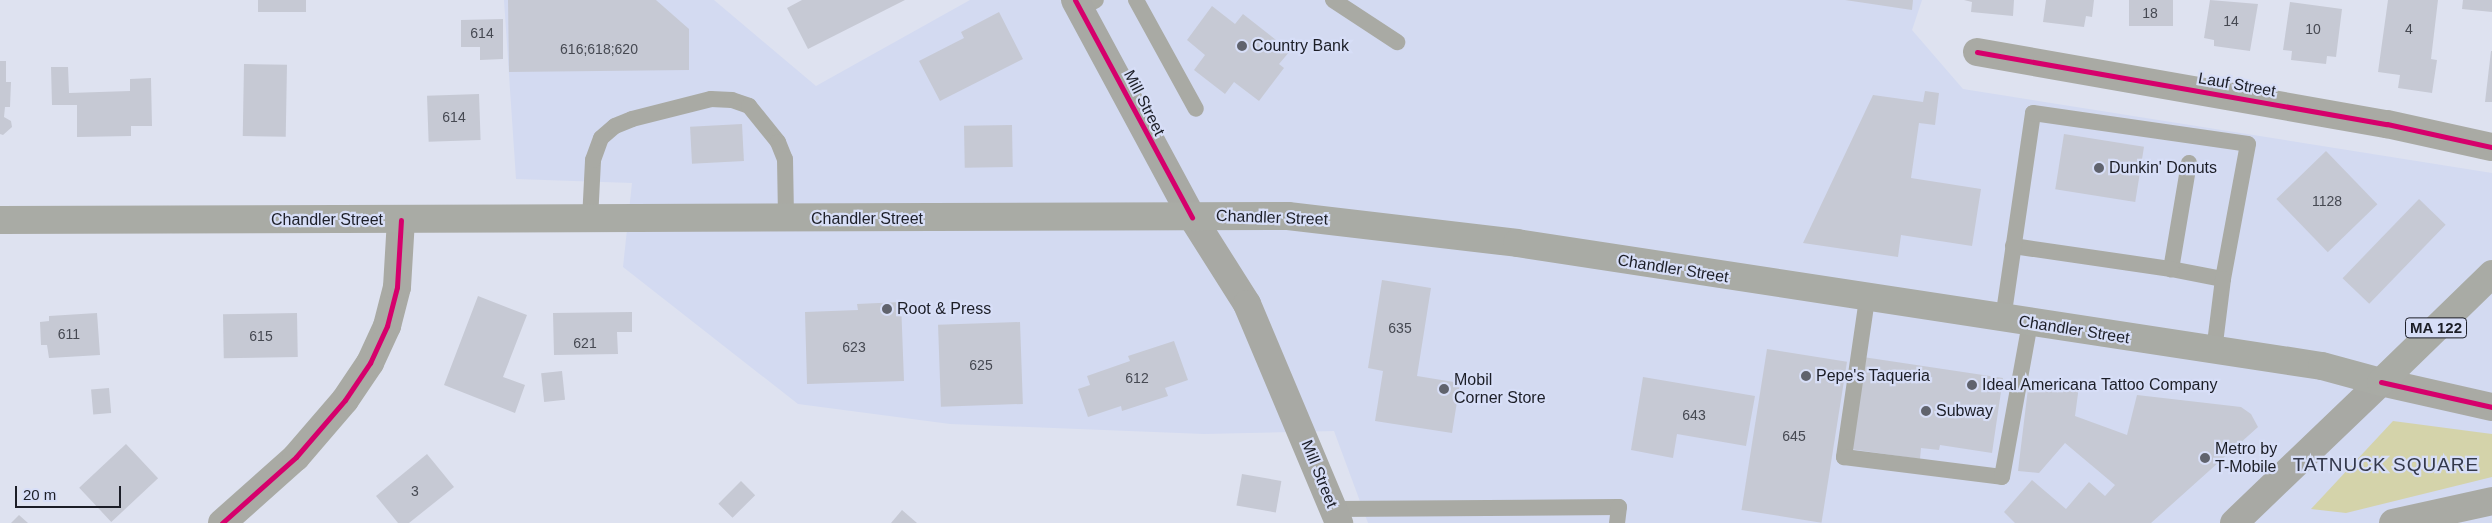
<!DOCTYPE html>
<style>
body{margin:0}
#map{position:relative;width:2492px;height:523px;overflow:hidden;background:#dee2f0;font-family:Arial,sans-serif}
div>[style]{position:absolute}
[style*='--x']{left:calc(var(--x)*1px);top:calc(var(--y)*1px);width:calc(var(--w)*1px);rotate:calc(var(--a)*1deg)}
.built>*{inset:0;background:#d3daf1}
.green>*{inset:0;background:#d4d3aa}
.building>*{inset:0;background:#c6c9d4;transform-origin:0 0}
.service>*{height:16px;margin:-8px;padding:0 8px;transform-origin:8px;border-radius:8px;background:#a9aaa4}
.minor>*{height:28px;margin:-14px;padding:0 14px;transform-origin:14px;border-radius:14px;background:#a9aaa4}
.tertiary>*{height:28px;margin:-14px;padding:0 14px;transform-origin:14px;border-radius:14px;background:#a9aaa4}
.secondary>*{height:28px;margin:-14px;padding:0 14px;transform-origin:14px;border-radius:14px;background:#a8a9a4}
.primary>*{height:28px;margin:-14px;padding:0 14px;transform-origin:14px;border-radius:14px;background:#a9aba5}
.cycleway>*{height:5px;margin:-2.5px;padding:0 2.5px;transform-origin:2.5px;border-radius:2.5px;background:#d6006c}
.dots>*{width:14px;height:14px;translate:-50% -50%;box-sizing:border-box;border:2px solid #d7def7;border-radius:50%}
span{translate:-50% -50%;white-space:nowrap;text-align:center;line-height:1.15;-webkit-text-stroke:4.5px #d7def7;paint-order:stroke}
.number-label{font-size:14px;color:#464952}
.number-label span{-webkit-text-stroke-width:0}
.shield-label span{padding:1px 4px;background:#d7def7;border:1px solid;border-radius:4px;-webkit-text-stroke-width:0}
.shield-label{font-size:15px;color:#1c1e27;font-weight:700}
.poi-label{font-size:16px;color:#1c1e27}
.left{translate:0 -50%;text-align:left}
.street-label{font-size:16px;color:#1c1e27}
.quarter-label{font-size:19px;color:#33384b;letter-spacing:1px}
.scale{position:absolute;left:15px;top:486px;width:106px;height:22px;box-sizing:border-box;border:2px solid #1c1e27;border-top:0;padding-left:6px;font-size:15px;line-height:18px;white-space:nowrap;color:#1c1e27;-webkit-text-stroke:4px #d7def7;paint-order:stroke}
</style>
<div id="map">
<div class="built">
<div style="clip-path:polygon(504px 0,714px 0,816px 86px,970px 0,1922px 0,1912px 30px,1963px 89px,2492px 173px,2492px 523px,1368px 523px,1334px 431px,1204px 434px,950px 424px,798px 404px,623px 267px,632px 183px,516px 179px)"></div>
</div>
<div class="green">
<div style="clip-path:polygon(2393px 421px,2492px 434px,2492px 477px,2346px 513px,2311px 509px)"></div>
</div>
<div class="building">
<div style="left:258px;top:0;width:48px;height:12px"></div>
<div style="clip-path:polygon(508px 0,656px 0,689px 29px,689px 70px,509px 72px)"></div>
<div style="clip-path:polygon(802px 0,905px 0,808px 49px,787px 8px)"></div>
<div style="clip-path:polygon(1845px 0,1913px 0,1912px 10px)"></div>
<div style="clip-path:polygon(1964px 0,2014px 0,2013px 16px,1971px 12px,1972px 2px)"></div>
<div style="clip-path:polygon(2046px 0,2094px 0,2092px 17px,2086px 16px,2084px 27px,2043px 22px)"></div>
<div style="left:2129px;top:0;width:44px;height:26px"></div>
<div style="clip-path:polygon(2210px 0,2258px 4px,2250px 51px,2214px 46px,2214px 40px,2204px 38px)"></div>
<div style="clip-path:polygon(2388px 0,2438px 0,2431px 59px,2437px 60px,2432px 93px,2398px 88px,2400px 75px,2378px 72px)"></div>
<div style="clip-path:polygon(2463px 0,2492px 0,2492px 12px,2462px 9px)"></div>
<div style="clip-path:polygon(2290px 2px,2342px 9px,2336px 57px,2327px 56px,2326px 64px,2291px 60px,2292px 51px,2283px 50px)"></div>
<div style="clip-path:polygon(1212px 6px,1235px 24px,1243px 14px,1290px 51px,1279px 64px,1284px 68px,1259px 101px,1234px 82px,1225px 94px,1194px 70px,1205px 55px,1187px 40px)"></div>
<div style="clip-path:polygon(999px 12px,1023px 59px,940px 101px,919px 61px,964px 38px,961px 32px)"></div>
<div style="clip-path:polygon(503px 19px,503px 59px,480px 60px,480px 47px,461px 47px,461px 20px)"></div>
<div style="clip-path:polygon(2491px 51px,2492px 51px,2492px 102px,2485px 102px)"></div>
<div style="clip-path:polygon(0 61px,6px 61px,6px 82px,11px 82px,10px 107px,5px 107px,4px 117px,11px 121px,12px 127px,3px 135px,0 134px)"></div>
<div style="left:244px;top:64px;width:43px;height:72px;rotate:1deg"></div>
<div style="clip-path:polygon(51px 67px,68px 67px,69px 93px,130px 91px,130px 79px,151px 78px,152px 126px,131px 126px,131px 136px,77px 137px,77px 105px,52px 105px)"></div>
<div style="clip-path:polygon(1925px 91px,1939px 93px,1935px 125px,1919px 123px,1911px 178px,1981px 189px,1972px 246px,1901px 235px,1898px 257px,1803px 243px,1873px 95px,1923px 102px)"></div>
<div style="left:479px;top:94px;width:46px;height:52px;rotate:88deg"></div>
<div style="left:742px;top:124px;width:37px;height:52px;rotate:87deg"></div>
<div style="left:1012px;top:125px;width:42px;height:48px;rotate:89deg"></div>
<div style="left:2064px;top:134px;width:81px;height:56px;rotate:9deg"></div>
<div style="left:2326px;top:151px;width:74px;height:69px;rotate:46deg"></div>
<div style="left:2419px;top:199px;width:37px;height:110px;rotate:44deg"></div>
<div style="clip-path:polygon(1382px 280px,1431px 288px,1417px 376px,1460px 383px,1452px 433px,1375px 421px,1383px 371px,1368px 368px)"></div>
<div style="clip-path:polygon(478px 296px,527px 315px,503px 377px,525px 385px,515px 413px,444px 385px)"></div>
<div style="clip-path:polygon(901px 302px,904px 381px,807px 384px,805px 312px,858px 310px,857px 304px)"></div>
<div style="clip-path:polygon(632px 312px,632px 332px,617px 332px,618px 354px,554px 355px,553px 313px)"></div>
<div style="clip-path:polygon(97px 313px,100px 355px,49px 358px,47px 345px,41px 345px,40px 322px,49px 321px,49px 316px)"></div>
<div style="left:297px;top:313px;width:44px;height:74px;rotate:89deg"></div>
<div style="left:1020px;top:322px;width:82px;height:82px;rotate:88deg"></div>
<div style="clip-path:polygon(1174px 341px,1188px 380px,1165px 388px,1168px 396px,1122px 411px,1121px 406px,1088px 417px,1078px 389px,1090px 385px,1087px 376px,1130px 361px,1128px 356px)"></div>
<div style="left:1767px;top:349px;width:81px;height:163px;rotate:9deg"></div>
<div style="clip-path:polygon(1863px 357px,2003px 378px,1992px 453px,1940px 445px,1939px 450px,1921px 448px,1920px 459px,1850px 449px)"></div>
<div style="left:562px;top:371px;width:29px;height:21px;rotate:84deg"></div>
<div style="clip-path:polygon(1643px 377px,1755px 396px,1746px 446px,1677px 434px,1673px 458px,1631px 450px)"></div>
<div style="clip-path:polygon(2029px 380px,2079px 386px,2075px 416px,2127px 435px,2137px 395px,2241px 407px,2251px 414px,2258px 427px,2151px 523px,2015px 523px,2004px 512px,2032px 480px,2066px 509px,2089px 482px,2105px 496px,2115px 485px,2065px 443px,2039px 473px,2018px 471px)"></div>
<div style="left:109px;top:388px;width:25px;height:18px;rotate:85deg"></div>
<div style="left:126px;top:444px;width:47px;height:64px;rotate:47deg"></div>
<div style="clip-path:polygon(427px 454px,454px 487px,409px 523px,398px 523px,376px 496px)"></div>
<div style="left:1242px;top:474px;width:40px;height:32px;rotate:10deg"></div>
<div style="left:741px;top:481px;width:20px;height:32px;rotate:45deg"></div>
<div style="clip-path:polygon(902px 510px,917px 523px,891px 523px)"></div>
<div style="clip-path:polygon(19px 515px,28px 523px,11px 523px)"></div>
</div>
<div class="service">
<div style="--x:1136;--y:0;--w:124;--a:61.2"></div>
<div style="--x:1333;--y:0;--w:77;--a:33.3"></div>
<div style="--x:1080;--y:9;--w:18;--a:-29"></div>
<div style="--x:2189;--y:163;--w:108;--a:99.6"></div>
<div style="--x:2171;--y:269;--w:53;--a:10.9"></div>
<div style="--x:590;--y:220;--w:60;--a:-87.1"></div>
<div style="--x:593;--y:160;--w:23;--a:-70"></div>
<div style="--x:601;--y:138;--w:18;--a:-41"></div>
<div style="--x:615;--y:126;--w:18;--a:-22"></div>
<div style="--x:632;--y:119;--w:81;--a:-14.2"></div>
<div style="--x:711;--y:99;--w:21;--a:3"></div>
<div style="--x:732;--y:100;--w:18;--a:19"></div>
<div style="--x:749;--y:106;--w:46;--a:51.1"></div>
<div style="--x:778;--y:142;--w:18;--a:68"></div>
<div style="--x:785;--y:159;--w:60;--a:89"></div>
<div style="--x:2013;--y:246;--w:160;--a:8.3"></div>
<div style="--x:1867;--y:299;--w:160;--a:98.3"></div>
<div style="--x:1844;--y:457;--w:159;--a:7.2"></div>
<div style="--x:2002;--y:477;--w:157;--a:-79.7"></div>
<div style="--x:2003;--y:319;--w:208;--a:-81.7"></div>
<div style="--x:2033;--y:113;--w:217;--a:8.2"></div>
<div style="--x:2248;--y:144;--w:137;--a:100.5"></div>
<div style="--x:2223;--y:279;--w:73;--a:97.1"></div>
<div style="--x:1333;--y:509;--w:286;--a:-0.4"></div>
<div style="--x:1619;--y:507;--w:16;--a:97"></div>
</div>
<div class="minor">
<div style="--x:1977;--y:52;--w:416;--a:10"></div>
<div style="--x:2387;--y:124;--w:107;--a:12.4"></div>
<div style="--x:222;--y:523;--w:99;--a:-41.7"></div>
<div style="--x:296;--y:457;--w:75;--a:-49.3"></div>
<div style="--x:345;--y:400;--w:45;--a:-56"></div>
<div style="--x:370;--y:363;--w:41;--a:-65.3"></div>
<div style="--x:387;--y:326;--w:40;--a:-75.6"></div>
<div style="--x:397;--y:287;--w:67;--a:-86.6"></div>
</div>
<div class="tertiary">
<div style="--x:2381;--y:382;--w:114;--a:12.7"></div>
<div style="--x:2393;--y:523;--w:101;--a:-12.5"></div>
</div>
<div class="secondary">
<div style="--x:1075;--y:0;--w:247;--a:61.7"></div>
<div style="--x:1192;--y:217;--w:103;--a:57.7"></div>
<div style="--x:1247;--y:304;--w:238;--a:67.2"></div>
<div style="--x:2234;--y:523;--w:204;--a:-43.8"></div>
</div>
<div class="primary">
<div style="--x:0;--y:220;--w:1288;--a:-0.18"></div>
<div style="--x:1288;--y:216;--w:231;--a:6.7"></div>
<div style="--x:1517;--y:243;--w:814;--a:8.69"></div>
<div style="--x:2322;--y:366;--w:61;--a:15.2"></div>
<div style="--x:2381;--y:382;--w:155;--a:-44.2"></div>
</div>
<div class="cycleway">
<div style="--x:1075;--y:0;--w:247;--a:61.7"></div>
<div style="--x:1977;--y:52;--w:416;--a:10"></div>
<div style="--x:2387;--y:124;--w:107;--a:12.4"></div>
<div style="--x:2381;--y:382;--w:114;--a:12.7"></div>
<div style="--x:222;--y:523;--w:99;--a:-41.7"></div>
<div style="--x:296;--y:457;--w:75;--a:-49.3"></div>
<div style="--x:345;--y:400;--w:45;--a:-56"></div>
<div style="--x:370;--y:363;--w:41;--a:-65.3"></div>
<div style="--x:387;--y:326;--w:40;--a:-75.6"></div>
<div style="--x:397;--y:287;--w:67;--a:-86.6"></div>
</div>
<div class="dots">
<div style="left:1242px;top:46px;background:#60636d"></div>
<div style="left:2099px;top:168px;background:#60636d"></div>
<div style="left:887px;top:309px;background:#60636d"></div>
<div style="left:1806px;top:376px;background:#60636d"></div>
<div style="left:1972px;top:385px;background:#60636d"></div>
<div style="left:1444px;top:389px;background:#60636d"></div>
<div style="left:1926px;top:411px;background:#60636d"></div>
<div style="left:2205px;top:458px;background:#60636d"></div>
</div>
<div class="number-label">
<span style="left:2150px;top:13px">18</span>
<span style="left:2231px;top:21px">14</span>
<span style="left:2313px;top:29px">10</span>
<span style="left:2409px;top:29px">4</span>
<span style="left:482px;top:33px">614</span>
<span style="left:599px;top:49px">616;618;620</span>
<span style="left:454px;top:117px">614</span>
<span style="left:2327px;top:201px">1128</span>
<span style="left:1400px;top:328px">635</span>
<span style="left:69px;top:334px">611</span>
<span style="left:261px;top:336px">615</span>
<span style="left:585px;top:343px">621</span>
<span style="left:854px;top:347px">623</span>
<span style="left:981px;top:365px">625</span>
<span style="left:1137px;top:378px">612</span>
<span style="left:1694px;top:415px">643</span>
<span style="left:1794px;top:436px">645</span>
<span style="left:415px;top:491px">3</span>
</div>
<div class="shield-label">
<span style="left:2436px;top:328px">MA 122</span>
</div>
<div class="poi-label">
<span class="left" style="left:1252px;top:46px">Country Bank</span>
<span class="left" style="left:2109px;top:168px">Dunkin' Donuts</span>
<span class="left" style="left:897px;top:309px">Root &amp; Press</span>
<span class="left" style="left:1816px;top:376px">Pepe's Taqueria</span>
<span class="left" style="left:1454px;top:389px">Mobil<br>Corner Store</span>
<span class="left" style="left:1982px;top:385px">Ideal Americana Tattoo Company</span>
<span class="left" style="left:1936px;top:411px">Subway</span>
<span class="left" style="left:2215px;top:458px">Metro by<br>T-Mobile</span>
</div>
<div class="street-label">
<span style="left:2237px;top:85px;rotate:10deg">Lauf Street</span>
<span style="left:1144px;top:103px;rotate:63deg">Mill Street</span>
<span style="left:1272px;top:218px;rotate:2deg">Chandler Street</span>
<span style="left:867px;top:219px">Chandler Street</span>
<span style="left:327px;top:220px">Chandler Street</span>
<span style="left:1673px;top:269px;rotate:9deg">Chandler Street</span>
<span style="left:2074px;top:330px;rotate:9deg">Chandler Street</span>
<span style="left:1319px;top:474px;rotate:68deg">Mill Street</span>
</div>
<div class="quarter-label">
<span style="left:2386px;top:465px">TATNUCK SQUARE</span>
</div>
<div class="scale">20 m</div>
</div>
